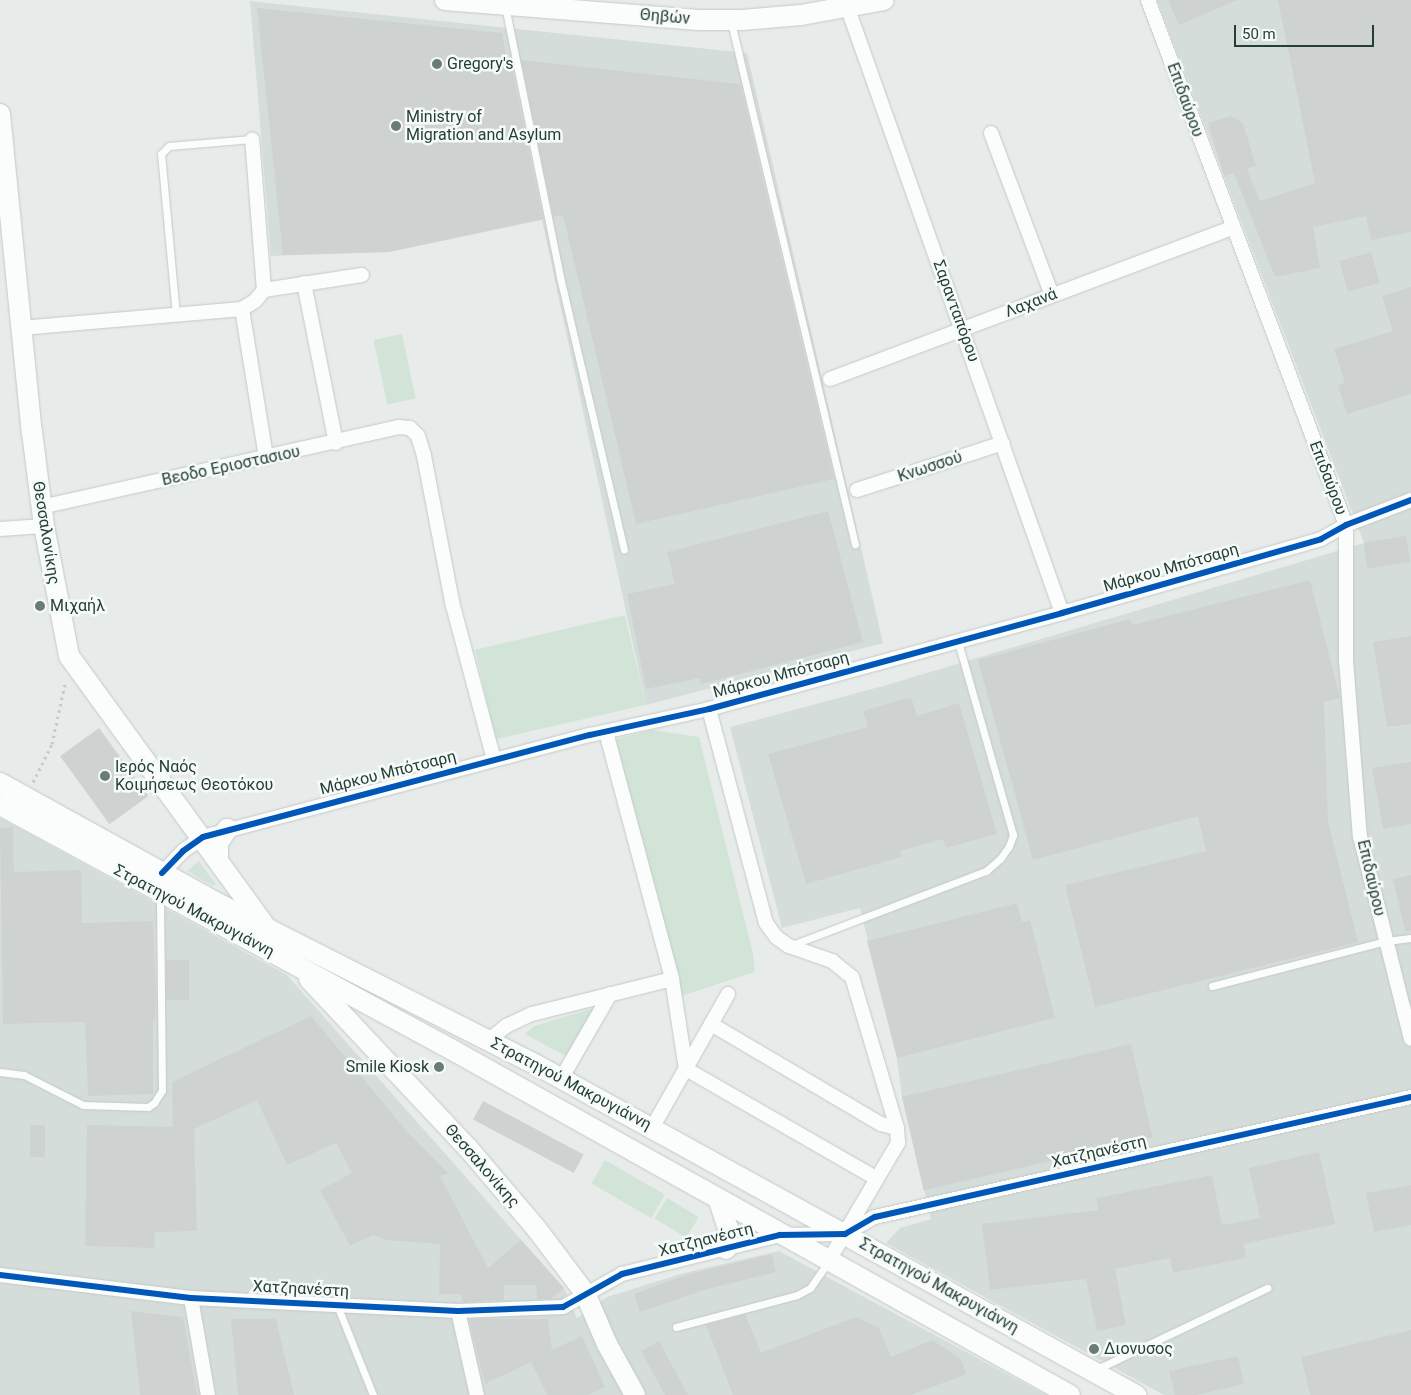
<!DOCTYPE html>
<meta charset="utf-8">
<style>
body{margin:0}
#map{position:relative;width:1411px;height:1395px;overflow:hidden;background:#e7ecea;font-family:Roboto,sans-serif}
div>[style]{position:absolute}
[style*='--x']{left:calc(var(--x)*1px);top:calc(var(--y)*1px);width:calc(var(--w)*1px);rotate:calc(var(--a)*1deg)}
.built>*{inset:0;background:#d5ddda}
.green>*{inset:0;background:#d2e4d7;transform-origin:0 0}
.building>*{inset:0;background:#ced3d1;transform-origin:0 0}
.path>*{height:3px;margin-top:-1.5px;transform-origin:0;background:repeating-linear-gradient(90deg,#c2cbc8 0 2.5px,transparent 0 6.5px)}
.roads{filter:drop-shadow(0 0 1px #c4c9c7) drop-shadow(0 0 1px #c4c9c7)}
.lane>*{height:7px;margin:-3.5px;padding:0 3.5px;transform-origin:3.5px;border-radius:3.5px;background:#fbfcfc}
.street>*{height:14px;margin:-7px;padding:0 7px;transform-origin:7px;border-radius:7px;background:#fbfcfc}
.secondary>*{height:20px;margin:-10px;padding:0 10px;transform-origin:10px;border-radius:10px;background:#fbfcfc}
.cycleway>*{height:6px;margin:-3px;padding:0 3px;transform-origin:3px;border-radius:3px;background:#0057b8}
.dots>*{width:14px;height:14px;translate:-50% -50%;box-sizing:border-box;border:2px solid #f6faf8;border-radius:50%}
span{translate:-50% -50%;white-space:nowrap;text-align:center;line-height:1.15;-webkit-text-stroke:5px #f6faf8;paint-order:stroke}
.street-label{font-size:16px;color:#253f38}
.poi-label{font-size:16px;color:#253f38}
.left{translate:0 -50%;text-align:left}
.right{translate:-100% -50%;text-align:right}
.scale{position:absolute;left:1234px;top:25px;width:140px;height:22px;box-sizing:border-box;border:2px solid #253f38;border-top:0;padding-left:6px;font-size:15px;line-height:18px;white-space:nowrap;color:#253f38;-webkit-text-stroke:4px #f6faf8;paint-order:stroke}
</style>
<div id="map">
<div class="built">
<div style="clip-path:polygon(1157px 0,1411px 0,1411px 1395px,1164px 1395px,886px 1243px,900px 1228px,931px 1219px,902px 1098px,897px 1058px,860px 908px,782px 928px,730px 727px,883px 686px,1364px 543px)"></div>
<div style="clip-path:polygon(250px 1px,747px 53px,883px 643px,646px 705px,542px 220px,389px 252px,271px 256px)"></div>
<div style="clip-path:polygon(0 818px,287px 975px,564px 1288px,577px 1318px,607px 1297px,684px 1273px,779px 1251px,1046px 1395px,0 1395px)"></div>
</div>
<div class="green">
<div style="left:402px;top:334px;width:66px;height:29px;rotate:78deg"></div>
<div style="left:625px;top:615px;width:92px;height:154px;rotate:77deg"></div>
<div style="clip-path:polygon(652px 730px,699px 737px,753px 953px,755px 972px,681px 996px,613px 740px)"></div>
<div style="clip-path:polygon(199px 861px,216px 884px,213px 886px,187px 871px)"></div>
<div style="clip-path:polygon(594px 1008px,573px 1060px,525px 1034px,534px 1026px)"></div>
<div style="left:605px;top:1160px;width:69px;height:27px;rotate:30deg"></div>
<div style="left:667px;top:1198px;width:37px;height:24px;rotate:31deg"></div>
</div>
<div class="building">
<div style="clip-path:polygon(1168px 0,1238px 0,1179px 25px)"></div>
<div style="clip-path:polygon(1278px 0,1411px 0,1411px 232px,1371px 240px,1366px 216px,1313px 227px,1320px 268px,1275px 277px,1234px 173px,1224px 176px,1208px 123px,1231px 116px,1243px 123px,1256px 166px,1247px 169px,1260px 201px,1315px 183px)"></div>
<div style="clip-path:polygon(257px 8px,502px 33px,507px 58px,510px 58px,543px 219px,389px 252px,283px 255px)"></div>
<div style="clip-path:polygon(521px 60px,740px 84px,834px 479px,636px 524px,563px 215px,553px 217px)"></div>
<div style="left:1371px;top:252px;width:32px;height:33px;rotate:74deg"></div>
<div style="clip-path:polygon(1411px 287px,1411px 394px,1347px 414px,1338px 385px,1345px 383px,1334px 349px,1393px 331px,1382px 296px)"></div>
<div style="clip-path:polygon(828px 511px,863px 642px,701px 684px,700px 678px,646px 689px,627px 594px,675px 584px,667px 552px)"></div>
<div style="left:1406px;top:536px;width:26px;height:43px;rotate:81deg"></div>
<div style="clip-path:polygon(1310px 580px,1340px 698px,1324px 702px,1328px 821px,1358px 942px,1095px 1007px,1065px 885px,1206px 851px,1198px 816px,1033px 860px,978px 660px,1130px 619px,1132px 625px)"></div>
<div style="clip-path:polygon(1411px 636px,1411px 724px,1387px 727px,1373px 642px)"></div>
<div style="clip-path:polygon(911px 697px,917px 716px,959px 703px,997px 834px,946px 848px,943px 839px,900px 851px,901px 857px,806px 884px,768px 754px,868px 727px,863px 711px)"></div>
<div style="left:99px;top:728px;width:84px;height:48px;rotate:54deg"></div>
<div style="clip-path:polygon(1411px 762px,1411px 824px,1383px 829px,1372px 768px)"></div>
<div style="clip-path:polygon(13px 827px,14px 872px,81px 870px,82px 923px,153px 921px,156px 1000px,155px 1021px,153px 1021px,153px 1094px,88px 1096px,85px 1022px,3px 1024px,0 828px)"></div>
<div style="clip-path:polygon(1411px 875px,1411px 931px,1405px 931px,1393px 879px)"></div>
<div style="clip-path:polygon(1017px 903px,1022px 922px,1030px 920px,1055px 1018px,897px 1058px,867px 941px)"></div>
<div style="left:166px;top:960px;width:23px;height:40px"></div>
<div style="clip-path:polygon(311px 1016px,405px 1129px,448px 1173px,440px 1176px,488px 1268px,521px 1240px,564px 1288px,551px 1299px,537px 1299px,536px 1285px,504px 1285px,504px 1300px,463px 1302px,461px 1294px,439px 1294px,440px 1244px,386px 1240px,373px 1235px,350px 1246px,320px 1190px,352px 1173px,336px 1143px,287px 1165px,257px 1100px,194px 1129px,197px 1231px,155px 1232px,154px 1248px,85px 1246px,87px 1125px,173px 1127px,172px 1082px)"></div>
<div style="left:1131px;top:1044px;width:96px;height:235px;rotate:77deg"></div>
<div style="left:483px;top:1101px;width:114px;height:21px;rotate:28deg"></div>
<div style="left:30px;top:1125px;width:15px;height:32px"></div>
<div style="clip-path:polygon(1319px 1152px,1335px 1224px,1244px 1244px,1246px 1258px,1173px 1273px,1170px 1258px,1115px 1269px,1126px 1325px,1097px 1331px,1086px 1279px,990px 1290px,982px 1224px,1098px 1210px,1096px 1198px,1212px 1175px,1222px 1225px,1260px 1218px,1249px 1168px)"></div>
<div style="clip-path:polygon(1411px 1185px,1411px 1225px,1374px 1232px,1366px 1193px)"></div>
<div style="clip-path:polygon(772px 1254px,776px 1272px,704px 1290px,640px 1312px,634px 1294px,689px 1274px)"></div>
<div style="clip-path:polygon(131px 1311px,183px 1317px,197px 1395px,140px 1395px)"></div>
<div style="clip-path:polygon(745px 1314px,761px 1353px,856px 1317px,879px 1328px,891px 1357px,932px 1340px,960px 1358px,967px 1374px,911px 1395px,733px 1395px,706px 1325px)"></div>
<div style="clip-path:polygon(231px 1319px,276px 1319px,294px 1395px,238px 1395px)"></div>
<div style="clip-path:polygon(469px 1319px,548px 1319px,552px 1350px,582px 1336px,605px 1387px,588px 1395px,547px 1395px,531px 1362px,485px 1384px)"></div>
<div style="clip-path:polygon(1411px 1330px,1411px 1395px,1310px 1395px,1301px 1357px)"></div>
<div style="clip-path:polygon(659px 1341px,688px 1395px,665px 1395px,641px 1351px)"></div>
<div style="clip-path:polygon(1238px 1356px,1244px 1384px,1196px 1395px,1175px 1395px,1169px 1371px)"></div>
</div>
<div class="path">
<div style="--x:33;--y:782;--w:42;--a:-63.4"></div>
<div style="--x:52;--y:744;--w:61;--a:-77.8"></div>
</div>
<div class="roads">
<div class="lane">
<div style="--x:505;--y:6;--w:277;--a:78.5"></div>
<div style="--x:560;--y:277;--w:280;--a:76.8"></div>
<div style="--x:731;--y:22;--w:537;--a:76.64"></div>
<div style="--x:176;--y:315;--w:162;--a:-95.3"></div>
<div style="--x:161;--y:154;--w:11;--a:-45"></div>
<div style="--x:169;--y:146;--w:83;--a:-4.8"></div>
<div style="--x:792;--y:945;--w:208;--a:-20.9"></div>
<div style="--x:986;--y:871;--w:18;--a:-41"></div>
<div style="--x:1000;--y:859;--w:16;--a:-55"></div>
<div style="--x:1009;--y:846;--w:12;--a:-70"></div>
<div style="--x:1013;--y:835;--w:201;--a:-105.9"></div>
<div style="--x:1212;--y:986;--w:180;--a:-14.5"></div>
<div style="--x:1386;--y:941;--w:25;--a:-7"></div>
<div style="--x:0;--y:1072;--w:24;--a:7"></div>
<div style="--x:24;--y:1075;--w:66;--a:27"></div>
<div style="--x:83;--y:1105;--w:65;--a:1.8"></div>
<div style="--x:148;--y:1107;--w:7;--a:-34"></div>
<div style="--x:154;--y:1103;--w:15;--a:-58"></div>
<div style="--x:162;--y:1090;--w:195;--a:-90.6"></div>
<div style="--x:337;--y:1305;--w:97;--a:68.2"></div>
<div style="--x:676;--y:1327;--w:125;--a:-14.8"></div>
<div style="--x:797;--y:1295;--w:15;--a:-28"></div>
<div style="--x:810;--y:1288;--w:32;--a:-55"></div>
<div style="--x:1095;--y:1370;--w:191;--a:-25.5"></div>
</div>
<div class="street">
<div style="--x:1148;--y:0;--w:561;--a:69.34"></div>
<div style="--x:1346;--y:525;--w:135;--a:90"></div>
<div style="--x:1346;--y:660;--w:177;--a:85.5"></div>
<div style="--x:1360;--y:836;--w:209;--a:75.9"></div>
<div style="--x:848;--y:9;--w:641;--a:70.49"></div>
<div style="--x:991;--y:133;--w:173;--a:69.4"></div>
<div style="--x:304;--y:283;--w:163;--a:78.7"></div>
<div style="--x:264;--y:290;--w:99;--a:-8.7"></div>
<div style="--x:242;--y:309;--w:151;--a:80.8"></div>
<div style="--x:21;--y:328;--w:222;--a:-4.9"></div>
<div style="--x:242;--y:309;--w:15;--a:-32"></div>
<div style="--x:255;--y:301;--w:14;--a:-51"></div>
<div style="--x:264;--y:290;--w:151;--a:-94.5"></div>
<div style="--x:830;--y:379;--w:429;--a:-20.6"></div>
<div style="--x:857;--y:490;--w:153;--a:-17.8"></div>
<div style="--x:41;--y:507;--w:366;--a:-12.6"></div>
<div style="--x:398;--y:427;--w:12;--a:5"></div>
<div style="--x:410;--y:428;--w:11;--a:45"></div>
<div style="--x:418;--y:436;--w:21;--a:73"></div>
<div style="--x:424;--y:456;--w:149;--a:79.1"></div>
<div style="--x:452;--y:602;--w:163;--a:75.1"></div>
<div style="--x:0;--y:529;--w:44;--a:-3.9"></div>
<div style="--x:709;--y:709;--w:221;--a:75.1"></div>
<div style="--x:766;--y:923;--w:17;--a:54"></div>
<div style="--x:776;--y:937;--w:16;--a:35"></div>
<div style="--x:789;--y:946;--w:46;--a:19.2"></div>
<div style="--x:832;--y:961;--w:26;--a:39"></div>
<div style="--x:852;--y:977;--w:158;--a:73.4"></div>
<div style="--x:897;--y:1128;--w:15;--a:86"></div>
<div style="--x:898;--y:1143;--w:138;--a:120.5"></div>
<div style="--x:606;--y:732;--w:256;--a:75"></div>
<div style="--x:672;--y:979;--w:91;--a:81.2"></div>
<div style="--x:686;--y:1069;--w:220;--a:29.9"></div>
<div style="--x:162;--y:873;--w:30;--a:-46"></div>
<div style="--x:183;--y:851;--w:24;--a:-35"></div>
<div style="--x:203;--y:837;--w:400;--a:-14.8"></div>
<div style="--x:590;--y:735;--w:122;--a:-12.3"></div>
<div style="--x:709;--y:709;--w:366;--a:-15.2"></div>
<div style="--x:1062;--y:613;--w:269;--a:-15.9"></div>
<div style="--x:1321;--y:539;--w:29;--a:-29"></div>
<div style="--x:1346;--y:525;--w:70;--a:-21"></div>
<div style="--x:711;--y:1024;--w:197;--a:30.5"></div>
<div style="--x:881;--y:1124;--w:16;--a:14"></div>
<div style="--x:489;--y:1040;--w:22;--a:-39"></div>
<div style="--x:506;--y:1026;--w:29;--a:-25"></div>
<div style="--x:532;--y:1014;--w:144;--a:-14"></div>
<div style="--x:561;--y:1079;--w:98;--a:-60"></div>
<div style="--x:652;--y:1128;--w:154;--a:-60.4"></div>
<div style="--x:0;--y:1275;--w:192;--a:6.9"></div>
<div style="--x:191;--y:1298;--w:267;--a:2.8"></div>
<div style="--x:458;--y:1311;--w:105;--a:-2.2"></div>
<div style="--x:563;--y:1307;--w:68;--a:-29.2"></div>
<div style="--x:622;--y:1274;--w:163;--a:-13.9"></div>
<div style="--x:780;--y:1235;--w:65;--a:-0.9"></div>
<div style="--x:845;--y:1234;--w:34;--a:-30"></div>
<div style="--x:875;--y:1217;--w:549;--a:-12.62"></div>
<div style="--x:191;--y:1298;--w:98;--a:80.1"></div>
<div style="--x:458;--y:1311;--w:86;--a:77.3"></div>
</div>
<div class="secondary">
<div style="--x:445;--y:0;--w:254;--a:4.5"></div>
<div style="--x:698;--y:20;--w:44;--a:0"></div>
<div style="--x:742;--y:20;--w:59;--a:-4.8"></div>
<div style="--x:801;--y:15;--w:84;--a:-10.2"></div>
<div style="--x:0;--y:114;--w:320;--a:84.3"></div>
<div style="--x:32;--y:432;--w:95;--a:82.7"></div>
<div style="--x:44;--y:526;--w:132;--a:79.1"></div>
<div style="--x:69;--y:656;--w:335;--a:54"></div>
<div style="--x:0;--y:783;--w:255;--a:28.9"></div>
<div style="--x:223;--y:906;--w:345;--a:26.9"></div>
<div style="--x:531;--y:1062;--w:691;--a:28.83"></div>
<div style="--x:0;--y:805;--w:519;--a:28.44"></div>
<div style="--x:456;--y:1052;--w:703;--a:29.19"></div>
<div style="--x:218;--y:858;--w:15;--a:-90"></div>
<div style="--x:218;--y:843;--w:17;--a:-57"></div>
<div style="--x:309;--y:979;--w:231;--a:46.8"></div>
<div style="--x:467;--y:1147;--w:106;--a:49.6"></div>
<div style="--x:536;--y:1228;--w:81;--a:53"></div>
<div style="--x:585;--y:1293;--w:56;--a:66.7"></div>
<div style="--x:607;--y:1344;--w:58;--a:61.2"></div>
<div style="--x:719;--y:1201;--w:28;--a:72"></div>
<div style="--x:728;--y:1228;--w:21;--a:95"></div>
</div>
</div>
<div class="cycleway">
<div style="--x:162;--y:873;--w:30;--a:-46"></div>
<div style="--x:183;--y:851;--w:24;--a:-35"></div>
<div style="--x:203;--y:837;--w:400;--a:-14.8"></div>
<div style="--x:590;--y:735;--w:122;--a:-12.3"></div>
<div style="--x:709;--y:709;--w:366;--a:-15.2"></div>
<div style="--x:1062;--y:613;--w:269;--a:-15.9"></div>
<div style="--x:1321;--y:539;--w:29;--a:-29"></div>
<div style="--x:1346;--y:525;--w:70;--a:-21"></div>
<div style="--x:0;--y:1275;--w:192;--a:6.9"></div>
<div style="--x:191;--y:1298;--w:267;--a:2.8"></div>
<div style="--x:458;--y:1311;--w:105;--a:-2.2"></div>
<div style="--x:563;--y:1307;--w:68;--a:-29.2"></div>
<div style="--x:622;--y:1274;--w:163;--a:-13.9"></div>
<div style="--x:780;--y:1235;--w:65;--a:-0.9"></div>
<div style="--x:845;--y:1234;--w:34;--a:-30"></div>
<div style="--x:875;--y:1217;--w:549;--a:-12.62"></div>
</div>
<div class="dots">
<div style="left:437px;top:64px;background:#697c76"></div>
<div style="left:396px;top:126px;background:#697c76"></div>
<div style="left:40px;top:606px;background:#697c76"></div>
<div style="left:105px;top:776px;background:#697c76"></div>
<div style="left:439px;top:1067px;background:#697c76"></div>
<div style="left:1094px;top:1349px;background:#697c76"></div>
</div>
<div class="street-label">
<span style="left:665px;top:17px;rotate:5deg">Θηβών</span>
<span style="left:1185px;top:100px;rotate:70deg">Επιδαύρου</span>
<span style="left:1031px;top:303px;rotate:-21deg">Λαχανά</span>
<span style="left:956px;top:311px;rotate:70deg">Σαρανταπόρου</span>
<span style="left:231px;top:466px;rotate:-12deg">Βεοδο Εριοστασιου</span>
<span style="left:930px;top:467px;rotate:-18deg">Κνωσσού</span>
<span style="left:1328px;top:478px;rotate:69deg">Επιδαύρου</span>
<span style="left:46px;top:533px;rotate:81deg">Θεσσαλονίκης</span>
<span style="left:1171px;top:568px;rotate:-16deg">Μάρκου Μπότσαρη</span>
<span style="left:781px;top:675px;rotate:-15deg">Μάρκου Μπότσαρη</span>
<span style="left:388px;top:773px;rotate:-14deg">Μάρκου Μπότσαρη</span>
<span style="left:1371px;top:878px;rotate:77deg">Επιδαύρου</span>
<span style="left:194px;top:911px;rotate:28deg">Στρατηγού Μακρυγιάννη</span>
<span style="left:571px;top:1084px;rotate:28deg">Στρατηγού Μακρυγιάννη</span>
<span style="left:1099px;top:1152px;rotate:-13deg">Χατζηανέστη</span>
<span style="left:482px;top:1166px;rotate:49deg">Θεσσαλονίκης</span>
<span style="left:706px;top:1240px;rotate:-14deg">Χατζηανέστη</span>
<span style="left:939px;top:1286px;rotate:29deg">Στρατηγού Μακρυγιάννη</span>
<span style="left:301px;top:1289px;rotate:3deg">Χατζηανέστη</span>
</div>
<div class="poi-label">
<span class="left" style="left:447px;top:64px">Gregory's</span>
<span class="left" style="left:406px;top:126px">Ministry of<br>Migration and Asylum</span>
<span class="left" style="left:50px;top:606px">Μιχαήλ</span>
<span class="left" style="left:115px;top:776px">Ιερός Ναός<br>Κοιμήσεως Θεοτόκου</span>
<span class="right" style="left:429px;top:1067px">Smile Kiosk</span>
<span class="left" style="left:1104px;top:1349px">Διονυσος</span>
</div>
<div class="scale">50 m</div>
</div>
